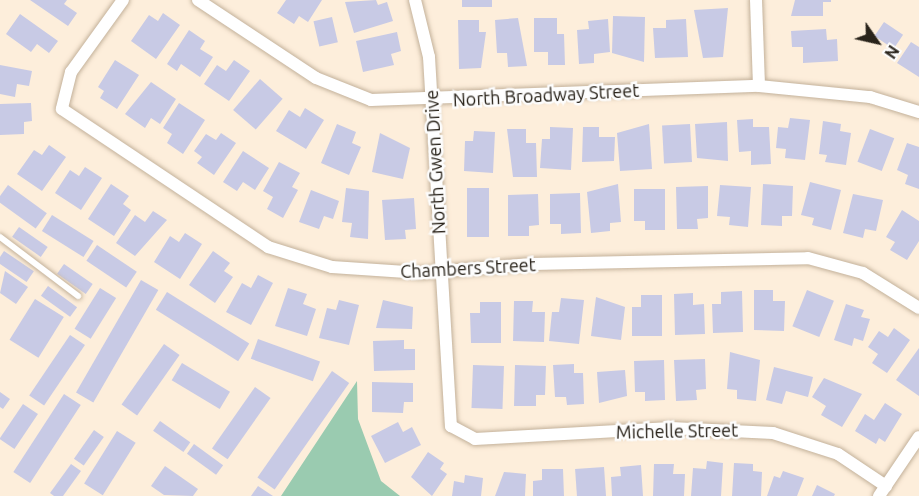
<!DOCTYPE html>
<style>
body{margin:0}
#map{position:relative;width:919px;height:496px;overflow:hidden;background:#fdeedb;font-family:Ubuntu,sans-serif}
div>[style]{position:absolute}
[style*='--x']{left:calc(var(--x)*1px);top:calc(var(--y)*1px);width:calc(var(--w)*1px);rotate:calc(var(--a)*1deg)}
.green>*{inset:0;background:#9acbb0}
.building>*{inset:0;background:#c8cae5;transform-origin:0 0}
.roads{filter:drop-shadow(0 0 2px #c3b19a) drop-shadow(0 0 2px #c3b19a)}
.lane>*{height:6px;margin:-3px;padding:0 3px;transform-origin:3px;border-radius:3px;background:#fff}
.street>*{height:12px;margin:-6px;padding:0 6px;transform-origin:6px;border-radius:6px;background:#fff}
span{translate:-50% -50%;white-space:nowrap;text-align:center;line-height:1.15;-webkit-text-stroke:5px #fdfdfd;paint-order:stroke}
.street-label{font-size:18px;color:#29231a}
.north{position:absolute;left:847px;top:12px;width:60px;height:60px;-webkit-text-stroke:4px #fdfdfd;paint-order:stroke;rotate:124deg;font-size:16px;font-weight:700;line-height:24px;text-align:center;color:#29231a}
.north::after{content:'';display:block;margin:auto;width:21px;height:27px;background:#29231a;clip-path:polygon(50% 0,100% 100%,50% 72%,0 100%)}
</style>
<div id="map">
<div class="green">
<div style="clip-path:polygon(357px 381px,358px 419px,381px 481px,400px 496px,281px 496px)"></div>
</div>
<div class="building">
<div style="clip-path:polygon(30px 0,67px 0,64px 4px,77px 13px,68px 26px)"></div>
<div style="clip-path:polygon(286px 0,322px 0,308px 22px,299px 16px,294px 24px,277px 13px)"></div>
<div style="clip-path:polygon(376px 0,378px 5px,387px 2px,393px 21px,354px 33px,345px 2px)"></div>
<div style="left:462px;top:0;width:30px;height:7px"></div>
<div style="clip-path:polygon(795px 0,831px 0,831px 2px,823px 2px,823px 16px,791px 16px)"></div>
<div style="clip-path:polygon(728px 8px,723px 57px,703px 58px,694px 10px)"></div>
<div style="clip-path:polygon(163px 13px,180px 25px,156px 59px,131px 41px,149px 15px,158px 21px)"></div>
<div style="clip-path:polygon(20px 14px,58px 41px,49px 53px,37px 44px,31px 52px,6px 34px)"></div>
<div style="clip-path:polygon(613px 16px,645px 17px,644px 62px,612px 53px)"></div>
<div style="left:332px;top:17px;width:26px;height:19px;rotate:77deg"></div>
<div style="clip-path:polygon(518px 18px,527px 66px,508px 67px,507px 53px,497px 53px,495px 20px)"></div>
<div style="clip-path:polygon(534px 18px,557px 18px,557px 34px,564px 34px,565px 65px,548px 65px,548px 52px,534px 52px)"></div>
<div style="clip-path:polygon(608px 19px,610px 52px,594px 54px,594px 63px,579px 64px,577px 30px,589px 29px,588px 21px)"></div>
<div style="clip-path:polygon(686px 19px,688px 57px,655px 58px,653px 28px,666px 28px,666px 20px)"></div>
<div style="clip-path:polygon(458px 20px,479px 20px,479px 32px,486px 32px,481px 68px,459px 69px)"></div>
<div style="left:884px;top:22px;width:23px;height:17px;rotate:34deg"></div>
<div style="clip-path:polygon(826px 29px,827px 40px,837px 39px,838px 61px,803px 63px,803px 47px,792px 47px,791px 31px)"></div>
<div style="clip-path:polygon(189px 30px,205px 41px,200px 49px,213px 57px,200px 77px,181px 64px,177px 71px,167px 64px)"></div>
<div style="clip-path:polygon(397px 32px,401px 51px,391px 54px,394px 65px,363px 72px,356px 41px)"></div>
<div style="clip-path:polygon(911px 42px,919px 47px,919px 77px,897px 63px)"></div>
<div style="clip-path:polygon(115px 60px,139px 75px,117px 109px,100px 98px,104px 91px,98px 87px)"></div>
<div style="clip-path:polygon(234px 60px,250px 71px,229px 101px,204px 84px,217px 65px,226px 71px)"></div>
<div style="clip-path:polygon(0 65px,32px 71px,29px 86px,17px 84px,15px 97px,0 94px)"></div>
<div style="left:260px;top:79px;width:30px;height:41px;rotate:41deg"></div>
<div style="clip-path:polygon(151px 82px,176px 99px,160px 124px,151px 118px,145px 128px,125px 114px)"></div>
<div style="clip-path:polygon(31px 103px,32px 121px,24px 122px,24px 134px,0 135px,0 104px)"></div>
<div style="clip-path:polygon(179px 103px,205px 120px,183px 154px,167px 143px,172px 134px,163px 128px)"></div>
<div style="clip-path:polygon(305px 108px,324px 120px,306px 149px,276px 131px,289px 110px,300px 117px)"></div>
<div style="clip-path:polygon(790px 118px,810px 120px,805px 160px,785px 158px,786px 149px,776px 148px,778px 127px,788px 128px)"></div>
<div style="clip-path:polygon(753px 119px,753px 127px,769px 127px,771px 164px,751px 165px,751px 151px,739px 152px,737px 120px)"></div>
<div style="clip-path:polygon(823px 121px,841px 124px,840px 131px,851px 133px,846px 165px,825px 162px,827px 155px,819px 154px)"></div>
<div style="clip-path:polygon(727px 122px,728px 161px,697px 158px,695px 124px)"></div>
<div style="clip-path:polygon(337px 124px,356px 132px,352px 143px,361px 147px,349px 175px,321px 163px)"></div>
<div style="clip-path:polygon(649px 124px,652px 169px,620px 171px,617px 133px)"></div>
<div style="left:690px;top:124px;width:38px;height:28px;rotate:87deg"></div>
<div style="clip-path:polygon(550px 127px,573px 128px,571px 170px,540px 168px,542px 139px,550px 139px)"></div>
<div style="clip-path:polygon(583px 127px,599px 127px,599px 137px,615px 137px,614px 161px,582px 162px)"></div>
<div style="clip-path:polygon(507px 129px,526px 129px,526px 143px,536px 143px,537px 177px,513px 177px)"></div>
<div style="left:870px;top:129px;width:26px;height:35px;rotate:21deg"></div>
<div style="clip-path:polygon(474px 131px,495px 132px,493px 173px,464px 171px,465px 141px,473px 141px)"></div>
<div style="clip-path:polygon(221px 133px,236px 143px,214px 175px,197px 163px,202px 157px,194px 151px,206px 134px,216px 140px)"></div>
<div style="clip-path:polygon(380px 133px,410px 148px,403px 179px,372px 172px)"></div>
<div style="clip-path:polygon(907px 143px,919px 147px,919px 189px,905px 184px,908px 175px,897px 170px)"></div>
<div style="clip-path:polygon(49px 145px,66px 157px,42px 191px,17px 174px,34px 150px,42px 155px)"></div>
<div style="clip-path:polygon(243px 151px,269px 168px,255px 190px,243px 182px,237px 191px,223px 182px)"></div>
<div style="clip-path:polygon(279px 162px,300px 173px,292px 187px,298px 190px,283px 218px,267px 209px,273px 197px,263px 191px)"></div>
<div style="clip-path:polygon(85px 167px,102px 178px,81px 210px,55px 193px,70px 170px,79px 176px)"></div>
<div style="clip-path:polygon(810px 182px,841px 190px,831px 230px,812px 225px,814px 218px,801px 215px)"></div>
<div style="clip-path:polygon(111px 184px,129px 196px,123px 204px,131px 210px,114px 236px,88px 219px)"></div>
<div style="clip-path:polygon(618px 184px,621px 222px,610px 223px,610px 231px,591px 233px,587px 192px)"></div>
<div style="clip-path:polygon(763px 184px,793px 186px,792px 216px,782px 216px,782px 226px,761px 225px)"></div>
<div style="left:8px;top:185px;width:48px;height:19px;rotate:36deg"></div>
<div style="clip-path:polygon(720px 185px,751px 187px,748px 227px,729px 225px,730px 217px,717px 216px)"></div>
<div style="clip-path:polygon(708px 186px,708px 218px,697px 219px,698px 229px,677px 229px,676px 187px)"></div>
<div style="clip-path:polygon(346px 188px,369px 191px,368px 239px,350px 237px,352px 223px,342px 222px)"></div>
<div style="left:467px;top:188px;width:22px;height:49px"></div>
<div style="clip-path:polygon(634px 189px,665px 189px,665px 230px,645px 230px,645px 221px,634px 221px)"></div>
<div style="clip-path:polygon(311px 190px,339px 201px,333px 219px,324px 216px,319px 229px,299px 222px)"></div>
<div style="clip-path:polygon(580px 193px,581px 233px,561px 234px,561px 224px,550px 224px,550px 194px)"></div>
<div style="clip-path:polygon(538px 194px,539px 225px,529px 226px,529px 236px,508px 236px,508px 195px)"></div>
<div style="clip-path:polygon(853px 194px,883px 200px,876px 231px,865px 229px,863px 238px,843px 233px)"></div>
<div style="clip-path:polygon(414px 198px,416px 229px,405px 230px,406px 239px,385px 240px,382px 200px)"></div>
<div style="clip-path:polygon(902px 210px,919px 221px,919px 241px,907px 260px,890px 250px,895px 242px,886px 237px)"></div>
<div style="clip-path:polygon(153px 211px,167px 220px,135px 256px,116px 243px,135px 215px,145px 222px)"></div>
<div style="left:52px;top:215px;width:49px;height:19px;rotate:32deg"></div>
<div style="left:19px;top:227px;width:35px;height:12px;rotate:35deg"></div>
<div style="clip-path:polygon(185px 233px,202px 244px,180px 279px,154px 262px,170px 236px,179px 242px)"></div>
<div style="left:97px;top:245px;width:48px;height:19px;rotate:34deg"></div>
<div style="left:4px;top:251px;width:36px;height:13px;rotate:34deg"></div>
<div style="clip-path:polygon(213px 251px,230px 263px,224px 271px,233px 277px,215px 303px,189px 285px)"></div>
<div style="left:64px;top:264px;width:35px;height:12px;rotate:35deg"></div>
<div style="clip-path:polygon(5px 271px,28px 287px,16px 304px,0 293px)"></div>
<div style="clip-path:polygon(258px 275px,273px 283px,251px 325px,226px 312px,242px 283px,251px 288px)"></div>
<div style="left:141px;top:280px;width:20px;height:130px;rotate:30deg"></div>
<div style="left:48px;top:286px;width:36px;height:12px;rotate:36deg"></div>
<div style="left:100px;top:288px;width:19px;height:48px;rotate:32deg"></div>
<div style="clip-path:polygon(288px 288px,307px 294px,303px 304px,316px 309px,307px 336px,275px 326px)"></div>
<div style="clip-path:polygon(754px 290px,773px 290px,773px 301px,785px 301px,784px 331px,754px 330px)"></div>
<div style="left:807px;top:290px;width:29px;height:39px;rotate:22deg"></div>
<div style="clip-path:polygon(742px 291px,743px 332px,713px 333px,712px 304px,721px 304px,721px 292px)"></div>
<div style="left:167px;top:292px;width:97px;height:21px;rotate:32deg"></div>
<div style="clip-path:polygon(693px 293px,693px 305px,704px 304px,705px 334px,675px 335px,674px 294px)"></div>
<div style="clip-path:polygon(641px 295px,662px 295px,662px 336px,632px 336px,632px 307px,641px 307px)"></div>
<div style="clip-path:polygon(596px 297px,625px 307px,621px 340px,591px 336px)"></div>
<div style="clip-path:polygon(561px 298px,584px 300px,579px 344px,549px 341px,552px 312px,559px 312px)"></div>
<div style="left:35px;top:299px;width:34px;height:48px;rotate:32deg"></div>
<div style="clip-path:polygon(339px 300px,359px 305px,349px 345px,319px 338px,327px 308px,336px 310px)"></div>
<div style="clip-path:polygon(383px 300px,413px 307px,412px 329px,376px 328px)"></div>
<div style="clip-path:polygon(514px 301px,533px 301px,532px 312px,545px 312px,544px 342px,513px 341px)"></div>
<div style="clip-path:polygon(480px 302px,501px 302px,501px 343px,471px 343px,470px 313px,480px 313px)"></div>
<div style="clip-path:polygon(846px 304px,864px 310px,861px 317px,870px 319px,863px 341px,854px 338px,852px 346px,834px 340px)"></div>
<div style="clip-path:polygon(894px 328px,910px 340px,887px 373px,872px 363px,878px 354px,868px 347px,879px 331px,888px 337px)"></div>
<div style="left:70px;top:335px;width:18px;height:73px;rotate:34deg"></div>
<div style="left:258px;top:339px;width:66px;height:21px;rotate:20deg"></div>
<div style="clip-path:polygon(404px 340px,404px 349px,415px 349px,415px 370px,374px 371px,373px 341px)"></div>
<div style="left:164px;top:344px;width:19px;height:74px;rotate:35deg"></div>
<div style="clip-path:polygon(919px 348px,919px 396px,896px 380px)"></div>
<div style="clip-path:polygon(730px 352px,760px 360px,756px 401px,737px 399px,737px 390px,727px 389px)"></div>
<div style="clip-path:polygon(705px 359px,706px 389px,696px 390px,697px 400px,676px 401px,674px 360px)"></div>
<div style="clip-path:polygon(664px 360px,665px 400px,645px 401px,645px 392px,635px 392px,634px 361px)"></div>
<div style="left:182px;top:363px;width:56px;height:20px;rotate:31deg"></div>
<div style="clip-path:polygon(574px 364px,574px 373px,583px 373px,584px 404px,567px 405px,566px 397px,555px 397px,553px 365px)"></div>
<div style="left:473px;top:365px;width:31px;height:43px;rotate:2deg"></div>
<div style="clip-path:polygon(515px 365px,546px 366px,545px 395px,536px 395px,536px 406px,514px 406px)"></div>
<div style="clip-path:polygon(774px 367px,813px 377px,808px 397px,786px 391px,782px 404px,766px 400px)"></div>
<div style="clip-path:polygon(625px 370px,627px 396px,599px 403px,597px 372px)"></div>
<div style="left:332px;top:371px;width:21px;height:130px;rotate:35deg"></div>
<div style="clip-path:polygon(824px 378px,862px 394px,842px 427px,821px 415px,826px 406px,812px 397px)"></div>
<div style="clip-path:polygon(372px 382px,413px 383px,413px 402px,404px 402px,403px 413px,372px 412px)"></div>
<div style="left:255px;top:387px;width:19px;height:75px;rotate:35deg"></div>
<div style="clip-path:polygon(0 392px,10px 399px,3px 409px,0 407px)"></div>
<div style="left:64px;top:394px;width:20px;height:93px;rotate:33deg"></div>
<div style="clip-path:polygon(885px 403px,902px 414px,885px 442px,879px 438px,876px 444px,855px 431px,865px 414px,874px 420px)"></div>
<div style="left:23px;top:404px;width:18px;height:42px;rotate:34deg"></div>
<div style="left:160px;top:421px;width:37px;height:12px;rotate:35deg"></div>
<div style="clip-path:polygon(398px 422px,403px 432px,412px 427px,421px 445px,385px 463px,371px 436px)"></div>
<div style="left:94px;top:430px;width:12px;height:35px;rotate:35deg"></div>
<div style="left:117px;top:431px;width:22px;height:62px;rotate:32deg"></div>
<div style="left:194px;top:444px;width:36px;height:12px;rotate:36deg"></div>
<div style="clip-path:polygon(428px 452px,444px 463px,440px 469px,447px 474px,432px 496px,411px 477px)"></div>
<div style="clip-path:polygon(707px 461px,723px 463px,721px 496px,691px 496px,693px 468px,706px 469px)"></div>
<div style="clip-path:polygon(734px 463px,753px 464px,753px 471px,762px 472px,761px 496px,732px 496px)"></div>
<div style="clip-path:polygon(71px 464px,81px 471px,63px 496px,54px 496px,50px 493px)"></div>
<div style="clip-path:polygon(654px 464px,674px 464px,673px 474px,685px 474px,684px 496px,653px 496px)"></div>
<div style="clip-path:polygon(641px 465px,643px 496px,612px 496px,611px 477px,621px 476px,620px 467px)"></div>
<div style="clip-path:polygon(165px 466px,198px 489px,193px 496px,164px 495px,151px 486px)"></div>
<div style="left:604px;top:467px;width:29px;height:29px;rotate:86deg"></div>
<div style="clip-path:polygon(542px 469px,563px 469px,564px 496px,533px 496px,533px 481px,542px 480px)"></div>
<div style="clip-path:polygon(783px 471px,804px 478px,797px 496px,767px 496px,774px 476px,780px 478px)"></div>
<div style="clip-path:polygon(504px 472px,526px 474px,525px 496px,495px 496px)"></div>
<div style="clip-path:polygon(465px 475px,483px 478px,481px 496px,452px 496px,454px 481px,464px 483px)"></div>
<div style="clip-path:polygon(817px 485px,835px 494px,834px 496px,812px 496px)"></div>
<div style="clip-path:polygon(258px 486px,273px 496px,251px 496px)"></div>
</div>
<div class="roads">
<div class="lane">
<div style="--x:0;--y:237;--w:98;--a:37.1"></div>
</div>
<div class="street">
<div style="--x:123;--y:0;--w:89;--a:125.8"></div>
<div style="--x:71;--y:72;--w:38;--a:104"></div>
<div style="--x:62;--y:109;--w:248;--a:33.8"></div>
<div style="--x:268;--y:247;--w:67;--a:17.4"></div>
<div style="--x:332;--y:267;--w:89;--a:3.9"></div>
<div style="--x:421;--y:273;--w:111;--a:-4.6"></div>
<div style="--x:532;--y:264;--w:276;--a:-1.2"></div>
<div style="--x:808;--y:258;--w:57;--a:15.3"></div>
<div style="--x:863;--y:273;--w:66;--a:32"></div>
<div style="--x:198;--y:0;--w:141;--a:33.5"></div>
<div style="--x:316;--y:78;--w:59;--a:21.8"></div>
<div style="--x:371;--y:100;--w:388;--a:-2.1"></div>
<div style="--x:759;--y:86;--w:112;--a:5.7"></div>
<div style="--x:870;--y:97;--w:51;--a:17"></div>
<div style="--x:415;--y:0;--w:59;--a:76.2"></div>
<div style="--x:429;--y:57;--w:370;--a:86.6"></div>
<div style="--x:451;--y:426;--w:27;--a:28"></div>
<div style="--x:475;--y:439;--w:196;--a:-3.2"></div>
<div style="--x:671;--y:428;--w:102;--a:2.8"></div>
<div style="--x:773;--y:433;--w:68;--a:17.9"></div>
<div style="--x:838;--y:454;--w:58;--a:33.7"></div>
<div style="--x:756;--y:0;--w:86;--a:88"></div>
<div style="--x:879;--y:496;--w:71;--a:-55.9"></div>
</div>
</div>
<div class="street-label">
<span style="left:546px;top:95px;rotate:-3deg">North Broadway Street</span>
<span style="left:435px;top:162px;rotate:-93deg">North Gwen Drive</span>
<span style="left:468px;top:268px;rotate:-3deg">Chambers Street</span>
<span style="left:677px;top:431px;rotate:-1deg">Michelle Street</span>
</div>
<div class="north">N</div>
</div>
